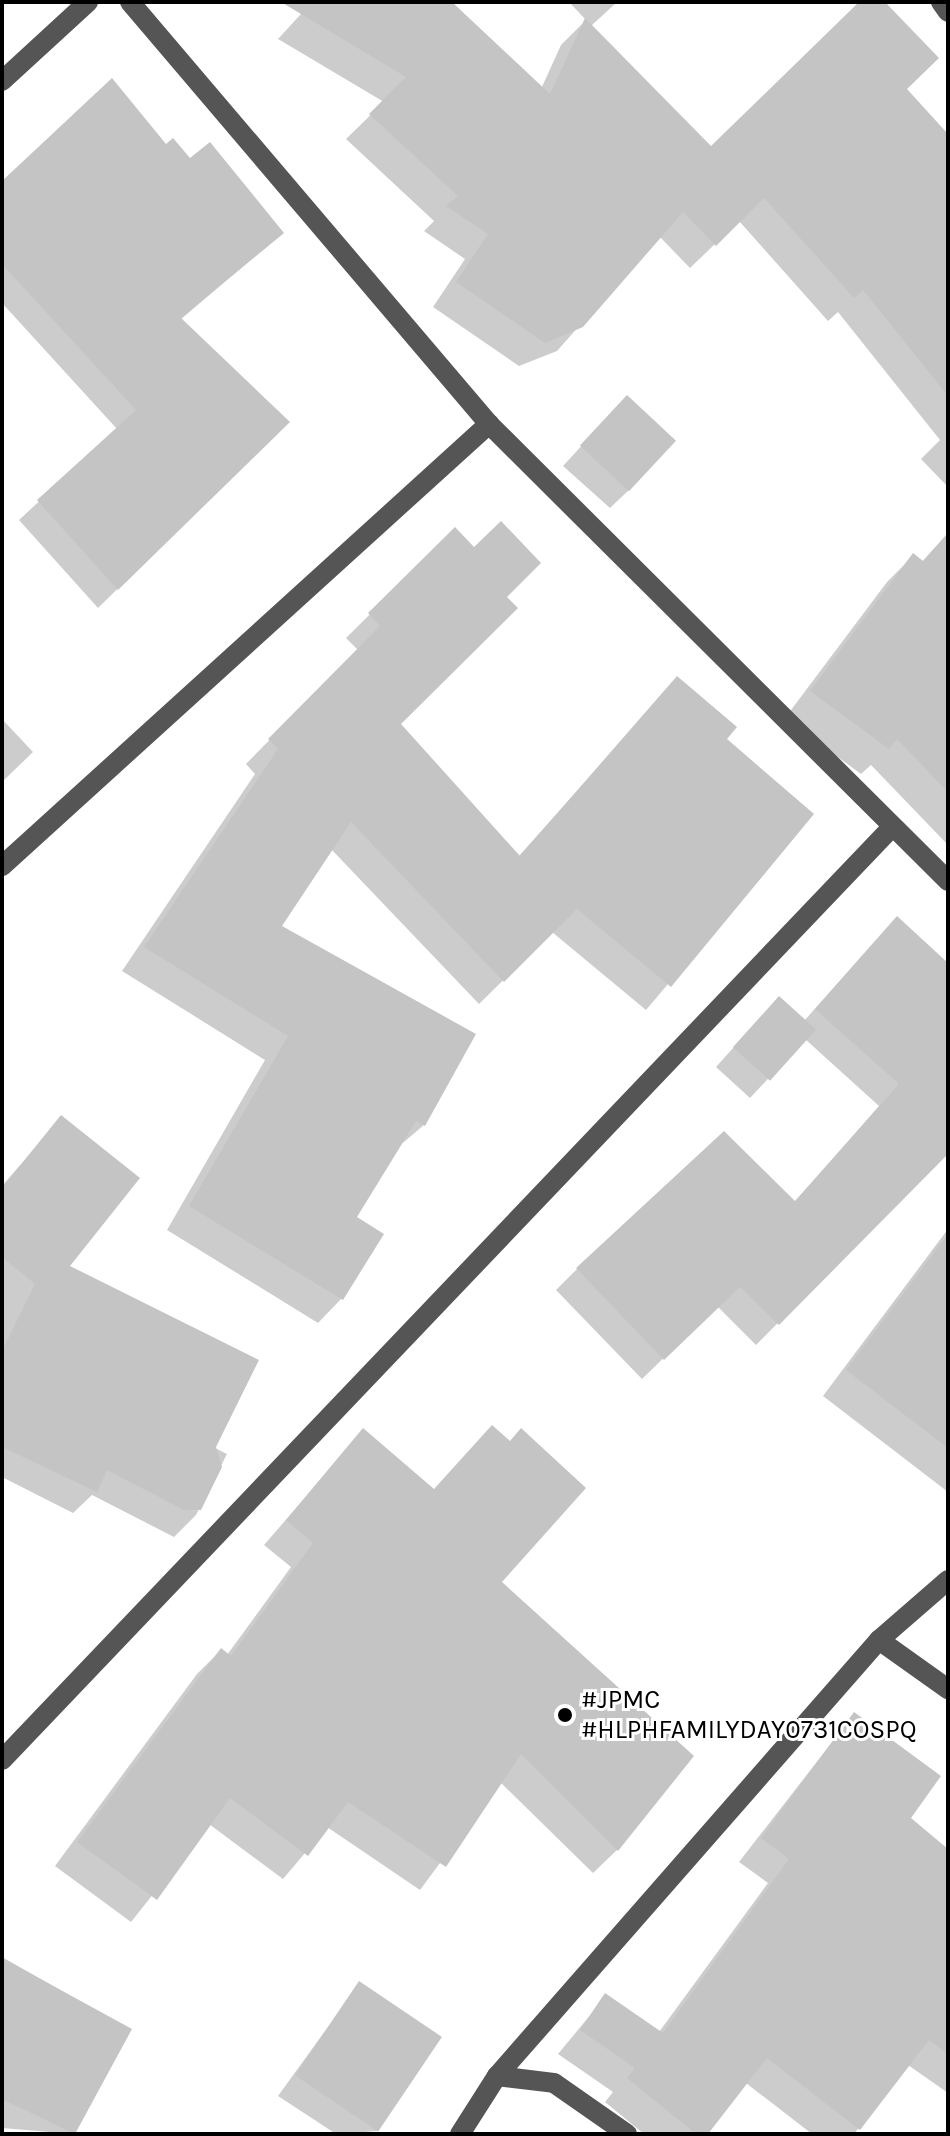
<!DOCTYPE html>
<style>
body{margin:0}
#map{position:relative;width:950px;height:2136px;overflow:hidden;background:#fff;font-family:Karla,sans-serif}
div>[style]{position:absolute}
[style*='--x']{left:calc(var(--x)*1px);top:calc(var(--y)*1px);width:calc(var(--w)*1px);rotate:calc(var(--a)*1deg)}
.shadow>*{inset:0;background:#0003}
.building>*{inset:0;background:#c4c4c4;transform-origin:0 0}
.minor>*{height:20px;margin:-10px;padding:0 10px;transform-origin:10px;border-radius:10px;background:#555}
.dots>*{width:22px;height:22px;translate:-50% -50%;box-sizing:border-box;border:4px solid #fff;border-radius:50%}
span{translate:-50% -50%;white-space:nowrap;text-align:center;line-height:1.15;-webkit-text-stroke:6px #fff;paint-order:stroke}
.poi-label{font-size:26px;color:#000}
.left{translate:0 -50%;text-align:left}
.frame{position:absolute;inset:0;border:4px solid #000;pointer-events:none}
</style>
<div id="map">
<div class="shadow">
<div style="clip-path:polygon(312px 2px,449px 2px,541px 89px,561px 45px,586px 20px,569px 2px,617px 2px,591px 26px,711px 149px,862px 2px,882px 2px,905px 90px,948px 137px,948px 487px,921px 459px,940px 440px,838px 312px,828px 321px,739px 221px,690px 268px,659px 236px,557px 351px,519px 366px,433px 307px,465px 259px,424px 231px,434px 221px,346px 139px,384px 102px,278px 39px)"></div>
<div style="clip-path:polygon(166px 147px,282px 233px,180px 320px,287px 423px,98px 608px,19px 520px,117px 429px,2px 303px,2px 183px)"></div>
<div style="clip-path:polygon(608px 417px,629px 490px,610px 508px,563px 466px)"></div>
<div style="clip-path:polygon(455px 530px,504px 597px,399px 724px,518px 857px,677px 679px,724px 740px,812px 814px,646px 1010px,552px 932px,479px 1004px,331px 849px,279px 927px,424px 1125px,398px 1147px,354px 1218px,341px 1299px,318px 1323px,167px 1230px,265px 1060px,122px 971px,255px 774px,246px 764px,358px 650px,346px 638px)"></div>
<div style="clip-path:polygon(948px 533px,948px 845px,871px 765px,861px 774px,785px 718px,887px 582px,913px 556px,922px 562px)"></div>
<div style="clip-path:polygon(2px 719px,33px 752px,2px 782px)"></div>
<div style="clip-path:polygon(876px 940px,948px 965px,948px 1151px,756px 1345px,717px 1306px,642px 1379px,556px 1290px,577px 1269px,794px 1203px,879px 1106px,805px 1039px,750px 1098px,716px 1067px,760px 1018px,804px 1021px)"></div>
<div style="clip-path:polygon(61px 1118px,67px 1267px,213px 1447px,227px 1454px,196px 1515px,174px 1537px,92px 1495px,73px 1513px,2px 1477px,2px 1186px)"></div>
<div style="clip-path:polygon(948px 1229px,948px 1492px,823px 1396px)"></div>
<div style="clip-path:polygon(363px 1431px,499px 1582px,617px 1850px,593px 1873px,500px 1782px,420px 1890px,327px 1827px,283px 1879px,209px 1824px,131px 1922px,55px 1866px,197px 1674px,221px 1650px,227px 1655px,291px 1567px,264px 1545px)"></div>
<div style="clip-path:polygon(854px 1714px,908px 1818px,948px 1852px,948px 2093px,908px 2065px,854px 2134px,812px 2134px,746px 2083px,706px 2134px,644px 2134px,605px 2102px,613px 2092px,558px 2054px,606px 1996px,659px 2032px,768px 1883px,739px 1862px)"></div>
<div style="clip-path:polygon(2px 1957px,129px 2029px,73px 2134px,2px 2128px)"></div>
<div style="clip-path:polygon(359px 1984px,378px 2131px,336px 2134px,278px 2096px)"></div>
</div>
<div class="building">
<div style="clip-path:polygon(281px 2px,452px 2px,550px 94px,585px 18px,711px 146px,859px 2px,885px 2px,939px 58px,907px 89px,948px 134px,948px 396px,863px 290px,854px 298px,764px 198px,716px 246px,683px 212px,583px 327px,545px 343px,456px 282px,488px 234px,446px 206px,458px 196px,369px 114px,406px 77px)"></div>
<div style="clip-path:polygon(112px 78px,166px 144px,173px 138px,190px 158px,210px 142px,284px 233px,181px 318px,290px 422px,118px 590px,37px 500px,136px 410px,2px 264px,2px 181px)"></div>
<div style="left:627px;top:395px;width:67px;height:69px;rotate:43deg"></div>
<div style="clip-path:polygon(501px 521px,541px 563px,507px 597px,518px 608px,401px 724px,520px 856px,677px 676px,737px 727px,727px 739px,814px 814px,671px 987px,577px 909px,504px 982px,351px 822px,282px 926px,476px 1034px,425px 1126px,416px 1121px,357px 1217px,384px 1234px,343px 1300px,189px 1206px,288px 1036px,144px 947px,278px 749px,268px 739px,380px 626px,368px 613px,455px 527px,474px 547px)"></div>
<div style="clip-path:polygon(948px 533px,948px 792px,897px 739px,889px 749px,810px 691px,913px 553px,923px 561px)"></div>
<div style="clip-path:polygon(897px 916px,948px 963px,948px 1154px,779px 1325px,740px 1287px,664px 1360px,576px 1268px,724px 1131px,795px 1201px,899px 1084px,815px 1009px)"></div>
<div style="left:779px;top:996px;width:50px;height:69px;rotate:42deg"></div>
<div style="clip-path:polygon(61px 1115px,140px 1178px,70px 1266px,259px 1360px,216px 1447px,222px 1467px,201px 1510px,184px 1510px,107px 1470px,97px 1492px,2px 1447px,2px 1351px,35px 1284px,2px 1257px,2px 1188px)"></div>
<div style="clip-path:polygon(948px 1234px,948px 1448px,846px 1370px)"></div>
<div style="clip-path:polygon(492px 1425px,510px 1441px,521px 1428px,586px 1488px,502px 1582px,694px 1756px,618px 1851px,521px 1754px,446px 1867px,348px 1802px,308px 1856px,230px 1798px,157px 1900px,77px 1842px,221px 1648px,231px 1656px,313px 1543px,286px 1520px,363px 1428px,434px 1489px)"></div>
<div style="clip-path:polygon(854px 1712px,941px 1776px,911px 1818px,948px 1849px,948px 2054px,929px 2040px,860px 2130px,767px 2058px,708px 2134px,696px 2134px,627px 2078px,635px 2068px,580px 2030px,605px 1993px,663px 2033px,789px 1859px,761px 1838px)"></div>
<div style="clip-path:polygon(2px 1958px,132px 2029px,75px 2134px,2px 2099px)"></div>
<div style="left:359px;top:1981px;width:100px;height:114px;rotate:34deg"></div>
</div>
<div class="minor">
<div style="--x:130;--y:2;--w:554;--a:49.61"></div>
<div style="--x:489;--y:424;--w:648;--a:44.87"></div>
<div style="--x:941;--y:2;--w:12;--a:55"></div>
<div style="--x:2;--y:81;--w:117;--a:-42.6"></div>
<div style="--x:2;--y:866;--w:658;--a:-42.23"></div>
<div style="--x:879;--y:1640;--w:85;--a:35.4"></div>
<div style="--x:2;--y:1760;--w:1288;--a:-46.35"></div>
<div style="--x:497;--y:2076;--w:57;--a:7"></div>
<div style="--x:554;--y:2083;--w:89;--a:34.9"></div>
<div style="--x:460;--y:2134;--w:69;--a:-57.5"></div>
<div style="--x:497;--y:2076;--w:580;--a:-48.78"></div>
<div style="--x:879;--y:1640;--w:91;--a:-41"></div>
</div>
<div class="dots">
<div style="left:565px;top:1715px;background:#000"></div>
</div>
<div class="poi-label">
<span class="left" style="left:581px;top:1715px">#JPMC<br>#HLPHFAMILYDAY0731COSPQ</span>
</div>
<div class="frame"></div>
</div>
